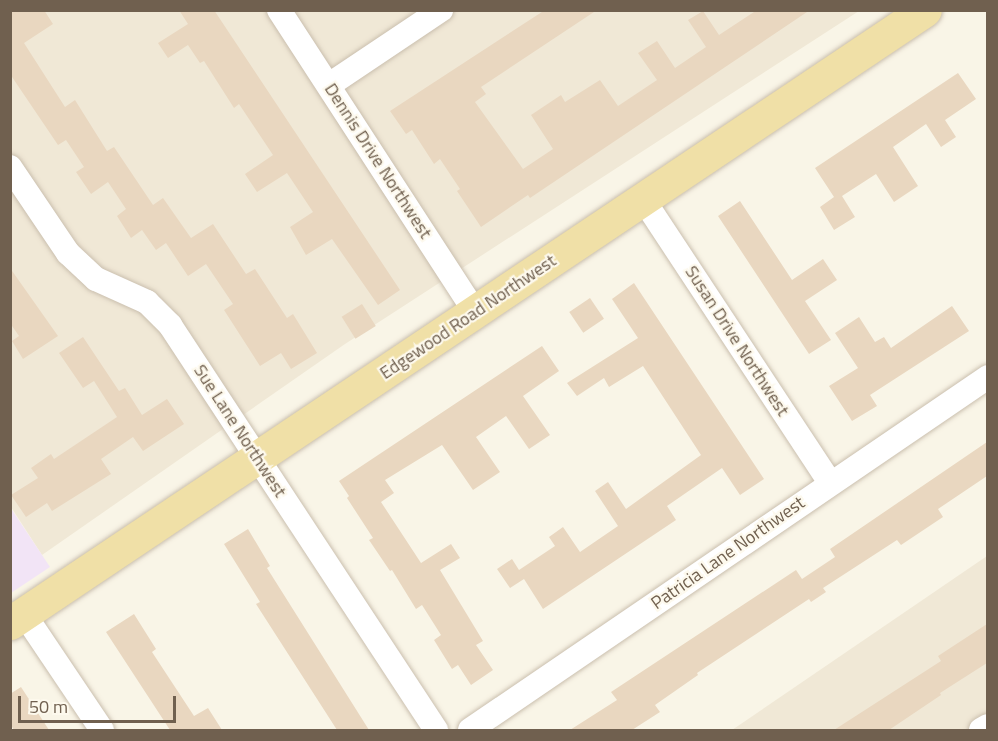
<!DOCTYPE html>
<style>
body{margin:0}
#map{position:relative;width:998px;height:741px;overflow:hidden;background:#f9f5e7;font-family:"Titillium Web",sans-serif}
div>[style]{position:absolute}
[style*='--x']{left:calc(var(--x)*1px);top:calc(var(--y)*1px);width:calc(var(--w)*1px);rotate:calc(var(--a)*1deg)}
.residential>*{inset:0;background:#f0e8d6}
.education>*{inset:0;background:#f2e4f6}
.building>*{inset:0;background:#e9d7c0;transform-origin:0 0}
.roads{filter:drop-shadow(0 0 2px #cabfae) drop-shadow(0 0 2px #cabfae)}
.minor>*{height:24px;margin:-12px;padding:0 12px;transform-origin:12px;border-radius:12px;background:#fff}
.primary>*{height:33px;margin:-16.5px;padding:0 16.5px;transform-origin:16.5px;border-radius:16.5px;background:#f0e0a7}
span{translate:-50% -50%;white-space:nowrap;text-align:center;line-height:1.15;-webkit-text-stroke:4.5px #fdf9ed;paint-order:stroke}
.street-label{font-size:18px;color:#70604f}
.frame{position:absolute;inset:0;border:12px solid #70604f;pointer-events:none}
.scale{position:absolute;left:18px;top:696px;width:158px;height:27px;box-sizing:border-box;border:3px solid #70604f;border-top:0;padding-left:8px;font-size:18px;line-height:21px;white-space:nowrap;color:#70604f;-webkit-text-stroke:4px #fdf9ed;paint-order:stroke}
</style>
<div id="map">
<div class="residential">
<div style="clip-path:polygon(11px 11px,859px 11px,345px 344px,42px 555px,11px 507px)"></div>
<div style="clip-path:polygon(987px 556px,987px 730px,732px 730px)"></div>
</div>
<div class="education">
<div style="clip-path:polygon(10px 507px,50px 567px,11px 593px,10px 593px)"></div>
</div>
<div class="building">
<div style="clip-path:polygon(10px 10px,44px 10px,53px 24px,24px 43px,65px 107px,75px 100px,107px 151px,114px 147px,153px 205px,163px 198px,191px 238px,213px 224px,246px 274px,255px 269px,287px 318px,293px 314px,317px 353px,291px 369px,281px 353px,260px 366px,224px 310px,233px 304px,206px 264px,188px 276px,166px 243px,156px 250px,142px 230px,131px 238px,117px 216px,126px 209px,108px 182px,91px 194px,76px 172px,84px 167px,66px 140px,58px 145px,10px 74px)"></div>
<div style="clip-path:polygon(179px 10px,214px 10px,400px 290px,378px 305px,332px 239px,306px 255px,290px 227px,313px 212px,287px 173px,257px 192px,245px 174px,273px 155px,239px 104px,234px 108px,204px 61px,200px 63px,188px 45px,168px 58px,158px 43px,188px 24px)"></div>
<div style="clip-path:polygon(545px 10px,597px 10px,481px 87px,486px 94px,475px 102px,523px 169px,553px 149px,531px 115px,561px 95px,565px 102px,600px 80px,618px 106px,657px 80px,638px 53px,657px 41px,675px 68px,706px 47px,688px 20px,703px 11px,719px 35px,757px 10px,810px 10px,530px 198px,528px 195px,481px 227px,457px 191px,460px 189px,440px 159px,434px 164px,412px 130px,406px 134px,390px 111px)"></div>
<div style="clip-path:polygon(958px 73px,976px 99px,945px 120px,956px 137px,941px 147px,926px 124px,893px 147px,918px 186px,894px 202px,876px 174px,842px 196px,855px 217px,834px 230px,820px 207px,834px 197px,815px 168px)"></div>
<div style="clip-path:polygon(740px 201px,792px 280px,823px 259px,837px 280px,805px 301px,831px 340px,809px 354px,718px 216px)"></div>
<div style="clip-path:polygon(10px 268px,58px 336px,23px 359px,12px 341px,19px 336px,10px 323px)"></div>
<div style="clip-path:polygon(634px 283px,764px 479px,740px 495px,722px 468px,667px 506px,676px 520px,543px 609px,524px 579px,510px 588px,497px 569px,512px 559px,519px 570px,555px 546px,549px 537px,563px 527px,580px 552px,618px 526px,595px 491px,608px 482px,626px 509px,701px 455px,643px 366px,609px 387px,604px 378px,577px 396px,567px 383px,638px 338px,612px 299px)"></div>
<div style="left:590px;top:298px;width:25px;height:25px;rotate:56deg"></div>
<div style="left:362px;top:304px;width:26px;height:24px;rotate:58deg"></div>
<div style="clip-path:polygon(952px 306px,969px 331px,870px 395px,877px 406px,852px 421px,829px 386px,858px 368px,835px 333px,859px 317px,875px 342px,884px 337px,891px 348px)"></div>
<div style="clip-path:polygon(83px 337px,119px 391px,125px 388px,142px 415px,167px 399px,184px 424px,143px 451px,133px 437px,101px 459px,111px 474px,52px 511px,47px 503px,26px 517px,11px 495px,38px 478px,31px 468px,51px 454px,54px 459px,117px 417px,94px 381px,83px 388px,59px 353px)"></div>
<div style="clip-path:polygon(542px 346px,559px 371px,523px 396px,550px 435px,529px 449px,506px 416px,476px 437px,500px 472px,473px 490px,442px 445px,385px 480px,394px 493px,381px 502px,421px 563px,451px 544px,460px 558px,440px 570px,483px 641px,476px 645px,493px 670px,471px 685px,458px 665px,452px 669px,434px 640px,441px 635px,422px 605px,416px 609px,392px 570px,390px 571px,369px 540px,373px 538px,347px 498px,349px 496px,339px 481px)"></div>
<div style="clip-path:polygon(987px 442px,987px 476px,938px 509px,943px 517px,901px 545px,897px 540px,823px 588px,826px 592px,811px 602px,809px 599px,697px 673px,698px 675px,655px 705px,660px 712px,632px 730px,570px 730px,617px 700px,611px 692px,796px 570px,802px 579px,835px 557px,830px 549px)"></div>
<div style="clip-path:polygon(248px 529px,270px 566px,267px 568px,369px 730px,337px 730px,256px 604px,260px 602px,224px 544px)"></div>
<div style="clip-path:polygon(134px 614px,156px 649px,152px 652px,194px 716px,208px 708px,222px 730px,170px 730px,106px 632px)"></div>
<div style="clip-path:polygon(987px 624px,987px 663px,940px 693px,941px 695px,889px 730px,834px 730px,941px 661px,938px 656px)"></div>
<div style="clip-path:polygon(21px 687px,49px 730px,14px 730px,10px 724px,10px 694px)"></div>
</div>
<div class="roads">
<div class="minor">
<div style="--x:279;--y:10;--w:360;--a:57"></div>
<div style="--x:329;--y:85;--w:135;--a:-33.8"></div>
<div style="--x:10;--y:167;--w:104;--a:56"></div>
<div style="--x:68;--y:253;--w:38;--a:43"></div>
<div style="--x:96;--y:279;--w:56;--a:24.3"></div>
<div style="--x:147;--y:302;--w:33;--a:45"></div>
<div style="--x:170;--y:325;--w:485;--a:56.7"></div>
<div style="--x:643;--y:199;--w:340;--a:56.6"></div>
<div style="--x:24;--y:614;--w:140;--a:56.1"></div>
<div style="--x:470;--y:730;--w:627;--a:-34.27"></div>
<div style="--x:981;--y:730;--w:8;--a:-30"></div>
</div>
<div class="primary">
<div style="--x:10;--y:623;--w:1101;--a:-33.82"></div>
</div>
</div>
<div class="street-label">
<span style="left:378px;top:161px;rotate:57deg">Dennis Drive Northwest</span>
<span style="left:468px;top:317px;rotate:-34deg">Edgewood Road Northwest</span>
<span style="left:737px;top:341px;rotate:57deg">Susan Drive Northwest</span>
<span style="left:240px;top:431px;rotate:57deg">Sue Lane Northwest</span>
<span style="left:728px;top:553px;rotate:-35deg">Patricia Lane Northwest</span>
</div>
<div class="frame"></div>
<div class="scale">50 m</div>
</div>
